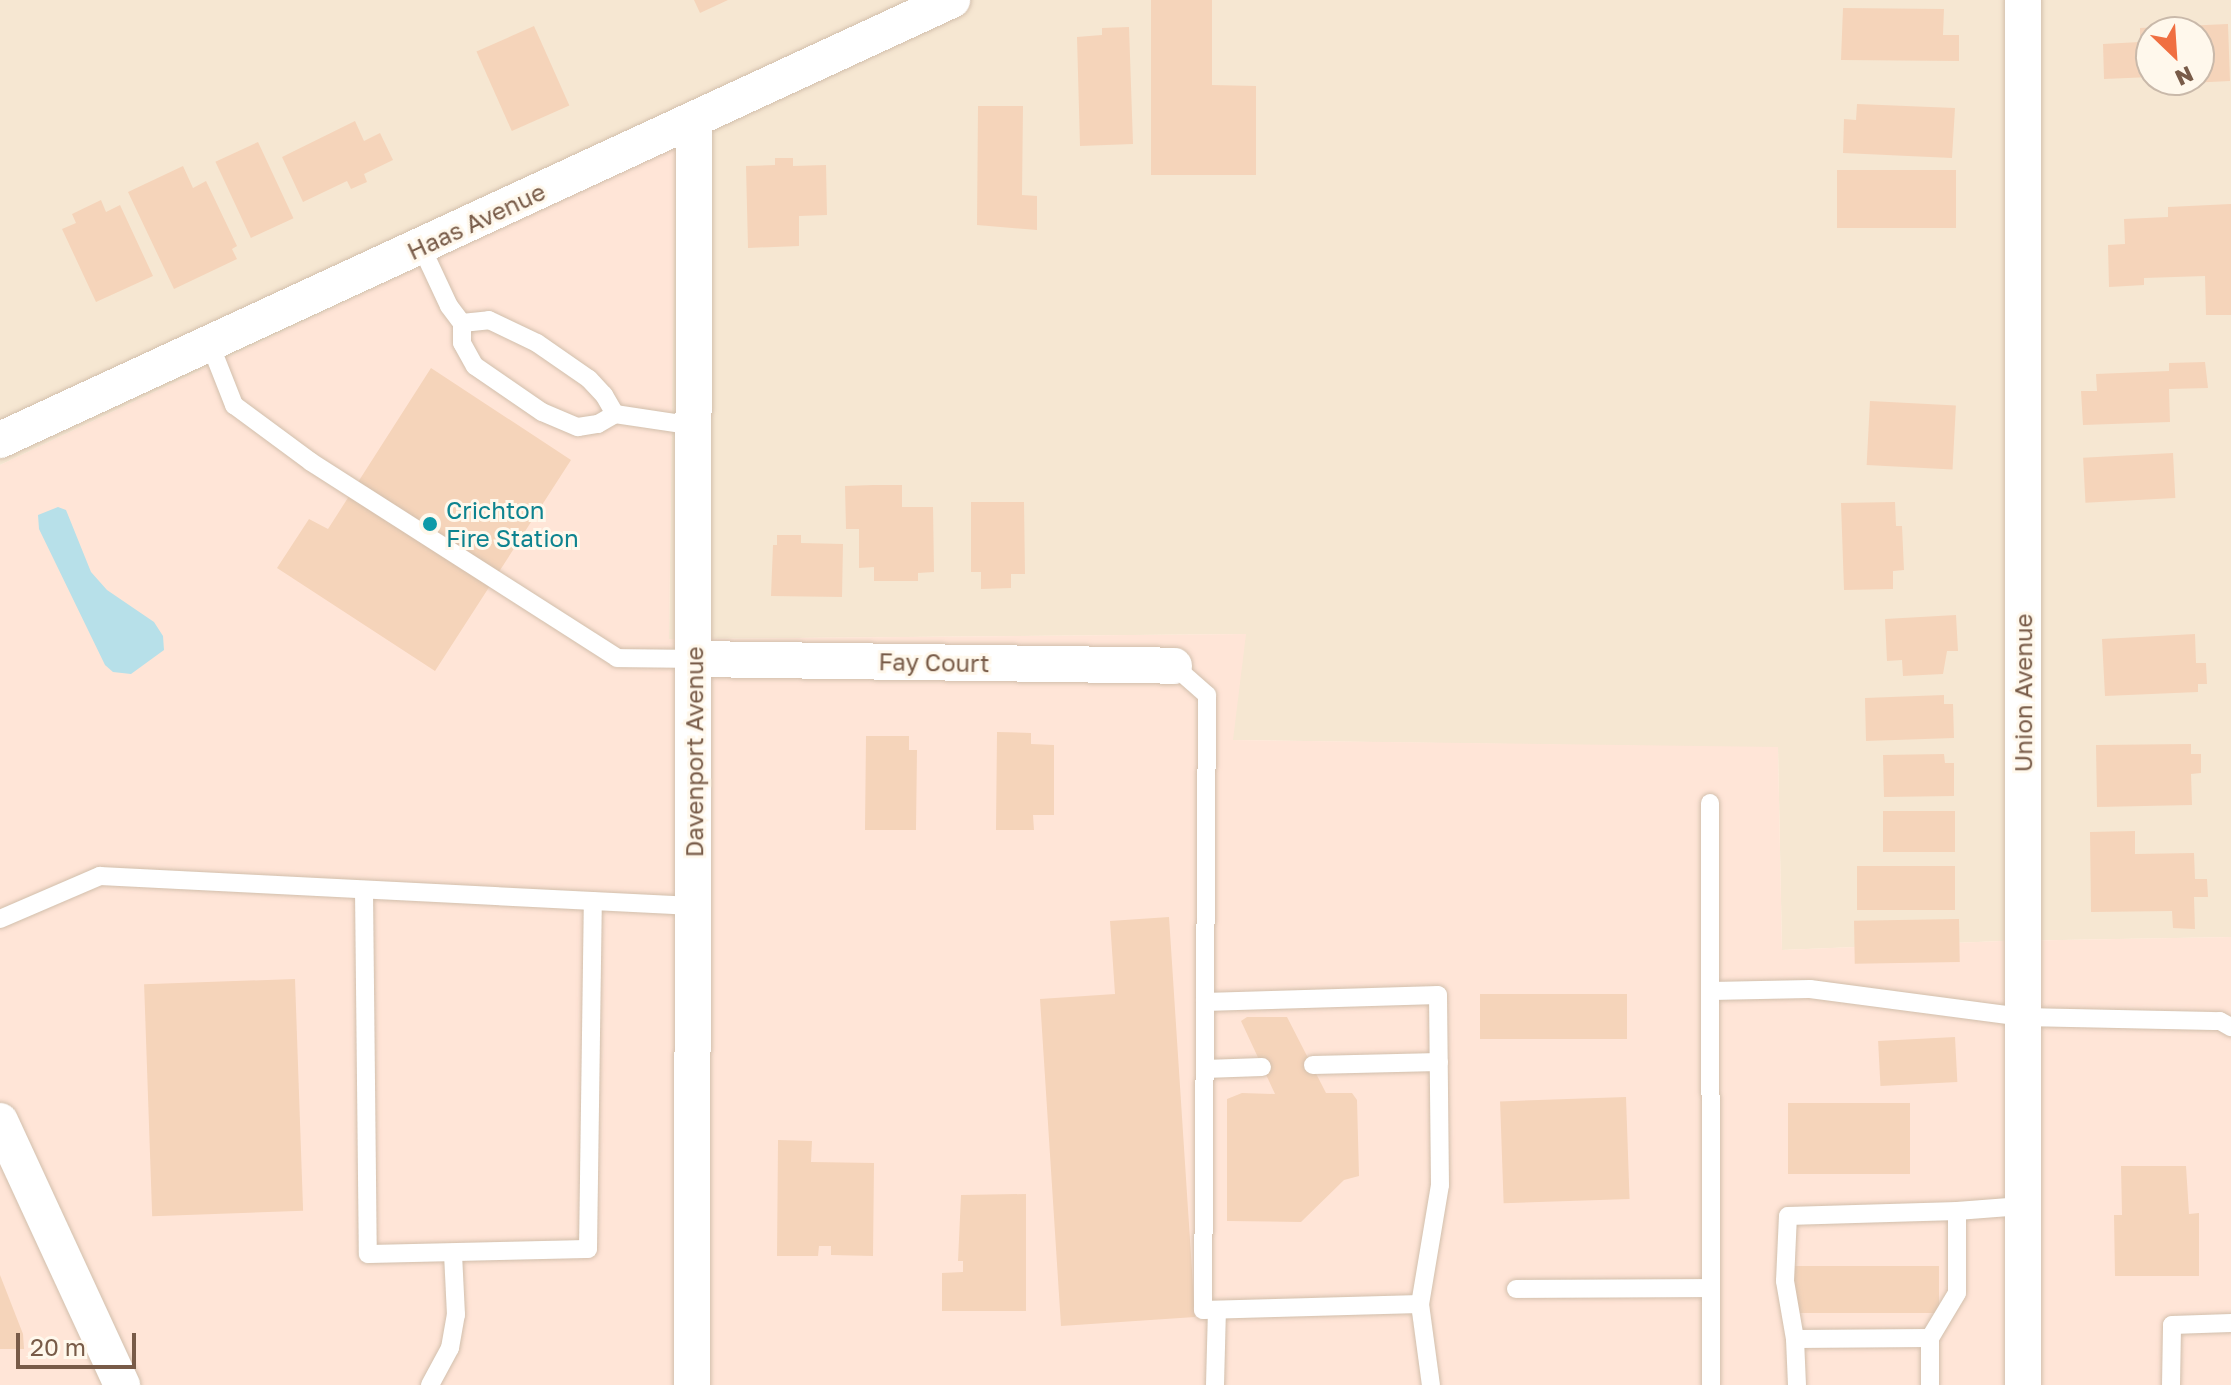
<!DOCTYPE html>
<style>
body{margin:0}
#map{position:relative;width:2231px;height:1385px;overflow:hidden;background:#fef5e4;font-family:"Golos Text",sans-serif}
div>[style]{position:absolute}
[style*='--x']{left:calc(var(--x)*1px);top:calc(var(--y)*1px);width:calc(var(--w)*1px);rotate:calc(var(--a)*1deg)}
.residential>*{inset:0;background:#f6e7d2}
.commercial>*{inset:0;background:#ffe5d7}
.water>*{inset:0;background:#b7e0e9}
.building>*{inset:0;background:#f5d4ba;transform-origin:0 0}
.roads{filter:drop-shadow(0 0 2px #d2bfac) drop-shadow(0 0 2px #d2bfac)}
.service>*{height:18px;margin:-9px;padding:0 9px;transform-origin:9px;border-radius:9px;background:#fff}
.minor>*{height:36px;margin:-18px;padding:0 18px;transform-origin:18px;border-radius:18px;background:#fff}
.dots>*{width:22px;height:22px;translate:-50% -50%;box-sizing:border-box;border:4px solid #fff8ec;border-radius:50%}
span{translate:-50% -50%;white-space:nowrap;text-align:center;line-height:1.15;-webkit-text-stroke:6px #fff8ec;paint-order:stroke}
.street-label{font-size:24px;color:#785b48}
.culture-label{font-size:24px;color:#0d838f}
.left{translate:0 -50%;text-align:left}
.north{position:absolute;left:2135px;top:16px;width:80px;height:80px;box-sizing:border-box;background:#fff8ec;border:2px solid #c9b9aa;border-radius:50%;rotate:155deg;font-size:22px;font-weight:700;line-height:32px;text-align:center;color:#785b48}
.north::after{content:'';display:block;margin:auto;width:28px;height:36px;background:#f06f41;clip-path:polygon(50% 0,100% 100%,50% 72%,0 100%)}
.scale{position:absolute;left:16px;top:1333px;width:120px;height:36px;box-sizing:border-box;border:4px solid #785b48;border-top:0;padding-left:10px;font-size:24px;line-height:28px;white-space:nowrap;color:#785b48;-webkit-text-stroke:6px #fff8ec;paint-order:stroke}
</style>
<div id="map">
<div class="residential">
<div style="clip-path:polygon(evenodd,0 0,2231px 0,2231px 937px,2001px 941px,1782px 950px,1778px 748px,1232px 740px,1245px 634px,669px 639px,675px 145px,0 465px,0 0,2151px 32px,2199px 32px,2199px 80px,2151px 80px,2151px 32px)"></div>
</div>
<div class="commercial">
<div style="clip-path:polygon(676px 145px,669px 639px,1246px 634px,1233px 740px,1778px 747px,1782px 950px,2001px 941px,2231px 937px,2231px 1385px,0 1385px,0 465px)"></div>
</div>
<div class="water">
<div style="clip-path:polygon(58px 507px,66px 510px,91px 572px,107px 590px,154px 622px,163px 636px,164px 650px,131px 674px,113px 672px,105px 665px,39px 529px,38px 515px)"></div>
</div>
<div class="building">
<div style="clip-path:polygon(694px 0,728px 0,700px 13px)"></div>
<div style="clip-path:polygon(1151px 0,1212px 0,1212px 85px,1256px 86px,1256px 175px,1151px 175px)"></div>
<div style="clip-path:polygon(1843px 8px,1944px 9px,1943px 35px,1959px 35px,1959px 61px,1841px 60px)"></div>
<div style="clip-path:polygon(2228px 24px,2230px 81px,2149px 85px,2149px 80px,2199px 80px,2199px 32px,2151px 32px,2151px 77px,2104px 79px,2103px 44px,2140px 42px,2140px 28px)"></div>
<div style="left:534px;top:26px;width:87px;height:63px;rotate:66deg"></div>
<div style="clip-path:polygon(1129px 27px,1133px 144px,1080px 146px,1077px 37px,1102px 35px,1102px 28px)"></div>
<div style="clip-path:polygon(1857px 104px,1955px 108px,1952px 158px,1843px 153px,1844px 119px,1856px 120px)"></div>
<div style="clip-path:polygon(978px 106px,1023px 106px,1022px 195px,1037px 196px,1037px 230px,977px 225px)"></div>
<div style="clip-path:polygon(355px 121px,364px 141px,380px 133px,393px 160px,364px 174px,367px 182px,351px 189px,347px 181px,303px 202px,282px 157px)"></div>
<div style="left:258px;top:142px;width:84px;height:47px;rotate:65deg"></div>
<div style="clip-path:polygon(775px 158px,793px 158px,793px 166px,826px 165px,827px 215px,799px 216px,799px 246px,748px 248px,746px 166px,775px 165px)"></div>
<div style="clip-path:polygon(183px 166px,193px 188px,206px 181px,237px 246px,232px 249px,237px 259px,174px 289px,128px 192px)"></div>
<div style="left:1837px;top:170px;width:119px;height:58px"></div>
<div style="clip-path:polygon(101px 200px,106px 212px,120px 205px,153px 276px,96px 302px,62px 229px,76px 223px,72px 214px)"></div>
<div style="clip-path:polygon(2231px 204px,2231px 315px,2206px 315px,2205px 276px,2144px 278px,2144px 285px,2109px 287px,2108px 245px,2125px 244px,2124px 219px,2168px 217px,2168px 207px)"></div>
<div style="clip-path:polygon(2205px 362px,2208px 388px,2169px 389px,2170px 422px,2083px 425px,2081px 391px,2097px 391px,2096px 374px,2169px 371px,2169px 363px)"></div>
<div style="clip-path:polygon(431px 368px,571px 460px,435px 671px,277px 568px,309px 519px,328px 529px)"></div>
<div style="left:1870px;top:401px;width:86px;height:64px;rotate:3deg"></div>
<div style="left:2173px;top:453px;width:45px;height:90px;rotate:87deg"></div>
<div style="clip-path:polygon(873px 485px,902px 485px,902px 507px,933px 507px,934px 572px,918px 573px,918px 581px,874px 581px,874px 567px,859px 568px,859px 529px,846px 529px,845px 486px)"></div>
<div style="clip-path:polygon(971px 502px,1024px 502px,1025px 574px,1011px 574px,1011px 588px,981px 589px,981px 572px,971px 572px)"></div>
<div style="clip-path:polygon(1895px 502px,1896px 526px,1902px 526px,1904px 570px,1893px 571px,1893px 589px,1844px 590px,1841px 503px)"></div>
<div style="clip-path:polygon(777px 535px,801px 535px,801px 543px,843px 544px,842px 597px,771px 596px,773px 545px,777px 545px)"></div>
<div style="clip-path:polygon(1956px 615px,1958px 651px,1947px 651px,1943px 674px,1903px 676px,1902px 660px,1887px 661px,1885px 619px)"></div>
<div style="clip-path:polygon(2195px 634px,2196px 663px,2206px 663px,2207px 684px,2198px 684px,2198px 692px,2105px 696px,2102px 639px)"></div>
<div style="clip-path:polygon(1944px 695px,1944px 704px,1953px 704px,1954px 738px,1866px 741px,1865px 698px)"></div>
<div style="clip-path:polygon(997px 732px,1031px 733px,1031px 744px,1054px 745px,1054px 815px,1033px 815px,1034px 830px,996px 830px)"></div>
<div style="clip-path:polygon(866px 736px,909px 736px,909px 750px,917px 750px,916px 830px,865px 830px)"></div>
<div style="clip-path:polygon(2191px 744px,2191px 754px,2201px 754px,2201px 773px,2191px 774px,2192px 805px,2097px 807px,2096px 745px)"></div>
<div style="clip-path:polygon(1944px 754px,1945px 763px,1954px 763px,1954px 796px,1884px 797px,1883px 755px)"></div>
<div style="left:1883px;top:811px;width:72px;height:41px"></div>
<div style="clip-path:polygon(2135px 831px,2135px 854px,2194px 853px,2195px 879px,2207px 879px,2208px 897px,2194px 897px,2195px 929px,2173px 928px,2172px 911px,2091px 912px,2090px 832px)"></div>
<div style="left:1857px;top:866px;width:98px;height:44px"></div>
<div style="clip-path:polygon(1169px 917px,1195px 1317px,1061px 1326px,1040px 999px,1115px 994px,1110px 921px)"></div>
<div style="left:1959px;top:919px;width:43px;height:105px;rotate:89deg"></div>
<div style="left:295px;top:979px;width:232px;height:151px;rotate:88deg"></div>
<div style="left:1480px;top:994px;width:147px;height:45px"></div>
<div style="clip-path:polygon(1287px 1017px,1326px 1093px,1352px 1093px,1357px 1100px,1359px 1176px,1344px 1180px,1301px 1222px,1227px 1221px,1227px 1099px,1242px 1093px,1275px 1094px,1241px 1021px,1247px 1017px)"></div>
<div style="left:1955px;top:1037px;width:45px;height:77px;rotate:87deg"></div>
<div style="left:1626px;top:1097px;width:102px;height:126px;rotate:88deg"></div>
<div style="left:1788px;top:1103px;width:122px;height:71px"></div>
<div style="clip-path:polygon(778px 1140px,812px 1141px,811px 1162px,874px 1163px,873px 1256px,831px 1255px,831px 1246px,819px 1246px,818px 1256px,777px 1256px)"></div>
<div style="clip-path:polygon(2121px 1166px,2186px 1166px,2189px 1214px,2199px 1213px,2199px 1276px,2115px 1276px,2114px 1215px,2122px 1215px)"></div>
<div style="clip-path:polygon(1026px 1194px,1026px 1311px,942px 1311px,942px 1273px,963px 1272px,963px 1261px,958px 1261px,961px 1195px)"></div>
<div style="left:1939px;top:1266px;width:47px;height:146px;rotate:90deg"></div>
<div style="clip-path:polygon(0 1275px,23px 1334px,24px 1349px,0 1349px)"></div>
</div>
<div class="roads">
<div class="service">
<div style="--x:421;--y:246;--w:66;--a:65"></div>
<div style="--x:449;--y:306;--w:21;--a:53"></div>
<div style="--x:462;--y:323;--w:27;--a:-6"></div>
<div style="--x:489;--y:320;--w:53;--a:25.6"></div>
<div style="--x:537;--y:343;--w:63;--a:34.7"></div>
<div style="--x:589;--y:379;--w:22;--a:47"></div>
<div style="--x:604;--y:395;--w:22;--a:60"></div>
<div style="--x:615;--y:414;--w:80;--a:8.6"></div>
<div style="--x:462;--y:323;--w:20;--a:90"></div>
<div style="--x:462;--y:343;--w:26;--a:61"></div>
<div style="--x:475;--y:366;--w:81;--a:34.5"></div>
<div style="--x:542;--y:412;--w:39;--a:23"></div>
<div style="--x:578;--y:427;--w:20;--a:-9"></div>
<div style="--x:598;--y:424;--w:20;--a:-30"></div>
<div style="--x:210;--y:344;--w:66;--a:68.5"></div>
<div style="--x:234;--y:405;--w:96;--a:36.5"></div>
<div style="--x:311;--y:462;--w:363;--a:32.6"></div>
<div style="--x:617;--y:658;--w:77;--a:0.7"></div>
<div style="--x:1174;--y:666;--w:44;--a:41.3"></div>
<div style="--x:1207;--y:695;--w:615;--a:90.37"></div>
<div style="--x:1203;--y:1310;--w:217;--a:-1.6"></div>
<div style="--x:1420;--y:1304;--w:82;--a:82.3"></div>
<div style="--x:1710;--y:803;--w:582;--a:89.9"></div>
<div style="--x:364;--y:891;--w:363;--a:89.4"></div>
<div style="--x:368;--y:1254;--w:220;--a:-1.3"></div>
<div style="--x:588;--y:1249;--w:348;--a:-89.2"></div>
<div style="--x:0;--y:919;--w:109;--a:-23.3"></div>
<div style="--x:100;--y:876;--w:594;--a:2.9"></div>
<div style="--x:1711;--y:991;--w:99;--a:-1.2"></div>
<div style="--x:1810;--y:989;--w:215;--a:7.5"></div>
<div style="--x:2023;--y:1017;--w:197;--a:1.2"></div>
<div style="--x:2220;--y:1021;--w:13;--a:29"></div>
<div style="--x:1205;--y:1002;--w:233;--a:-1.7"></div>
<div style="--x:1438;--y:995;--w:190;--a:89.4"></div>
<div style="--x:1440;--y:1185;--w:121;--a:99.5"></div>
<div style="--x:1313;--y:1065;--w:126;--a:-1.4"></div>
<div style="--x:1205;--y:1069;--w:57;--a:-2"></div>
<div style="--x:1516;--y:1289;--w:195;--a:-0.3"></div>
<div style="--x:1930;--y:1338;--w:52;--a:-59"></div>
<div style="--x:1957;--y:1293;--w:82;--a:-90"></div>
<div style="--x:1957;--y:1211;--w:65;--a:-4.4"></div>
<div style="--x:1795;--y:1339;--w:59;--a:-99.8"></div>
<div style="--x:1785;--y:1281;--w:65;--a:-87.4"></div>
<div style="--x:1788;--y:1216;--w:169;--a:-1.7"></div>
<div style="--x:430;--y:1385;--w:42;--a:-61.6"></div>
<div style="--x:450;--y:1348;--w:34;--a:-80"></div>
<div style="--x:456;--y:1315;--w:62;--a:-92.8"></div>
<div style="--x:1215;--y:1385;--w:75;--a:-88.5"></div>
<div style="--x:1797;--y:1385;--w:46;--a:-92.5"></div>
<div style="--x:1795;--y:1339;--w:135;--a:-0.4"></div>
<div style="--x:1930;--y:1338;--w:47;--a:90"></div>
<div style="--x:2171;--y:1385;--w:60;--a:-89"></div>
<div style="--x:2172;--y:1325;--w:59;--a:-1.9"></div>
</div>
<div class="minor">
<div style="--x:0;--y:440;--w:1049;--a:-24.81"></div>
<div style="--x:694;--y:659;--w:480;--a:0.8"></div>
<div style="--x:0;--y:1121;--w:291;--a:65.2"></div>
<div style="--x:692;--y:1385;--w:1265;--a:-89.91"></div>
<div style="--x:2023;--y:1385;--w:1385;--a:-90"></div>
</div>
</div>
<div class="dots">
<div style="left:430px;top:524px;background:#0f9aa8"></div>
</div>
<div class="street-label">
<span style="left:476px;top:221px;rotate:-25deg">Haas Avenue</span>
<span style="left:934px;top:662px;rotate:1deg">Fay Court</span>
<span style="left:2023px;top:693px;rotate:-90deg">Union Avenue</span>
<span style="left:694px;top:752px;rotate:-90deg">Davenport Avenue</span>
</div>
<div class="culture-label">
<span class="left" style="left:446px;top:524px">Crichton<br>Fire Station</span>
</div>
<div class="north">N</div>
<div class="scale">20 m</div>
</div>
